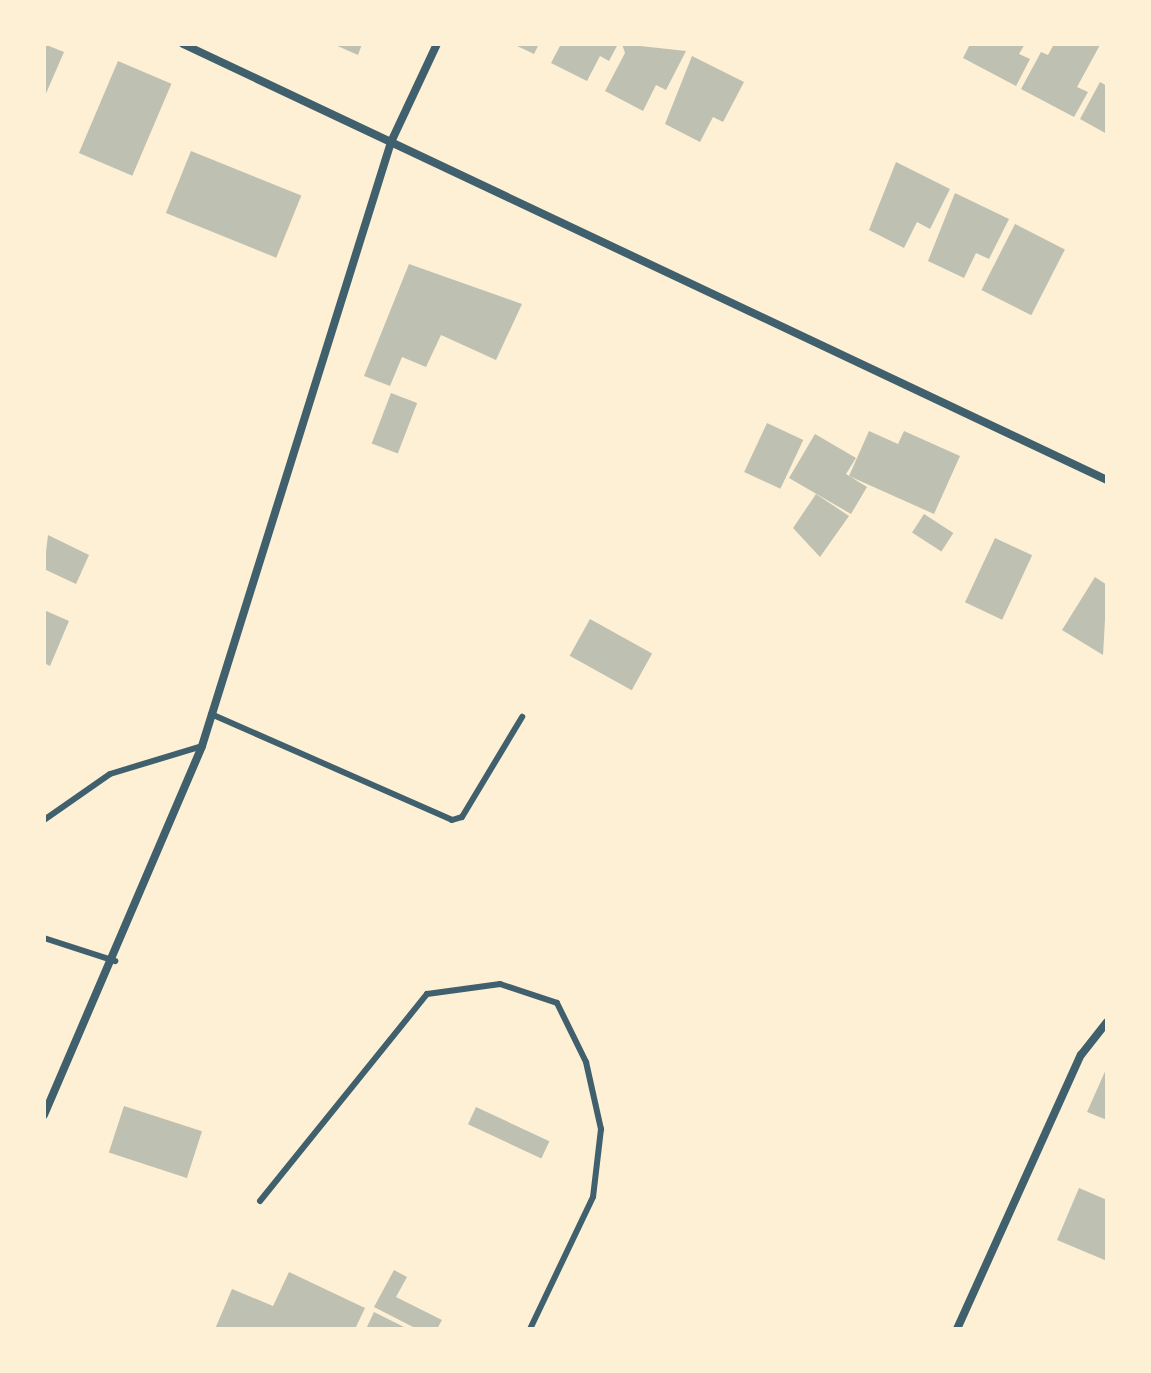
<!DOCTYPE html>
<style>
body{margin:0}
#map{position:relative;width:1151px;height:1373px;overflow:hidden;background:#fdf0d5;font-family:Quicksand,sans-serif}
div>[style]{position:absolute}
[style*='--x']{left:calc(var(--x)*1px);top:calc(var(--y)*1px);width:calc(var(--w)*1px);rotate:calc(var(--a)*1deg)}
.building>*{inset:0;background:#bec0b2;transform-origin:0 0}
.service>*{height:6px;margin:-3px;padding:0 3px;transform-origin:3px;border-radius:3px;background:#3f606c}
.minor>*{height:8px;margin:-4px;padding:0 4px;transform-origin:4px;border-radius:4px;background:#3f606c}
span{translate:-50% -50%;white-space:nowrap;text-align:center;line-height:1.15;-webkit-text-stroke:8px #fdf0d5;paint-order:stroke}
.frame{position:absolute;inset:0;border:46px solid #fdf0d5;pointer-events:none}
</style>
<div id="map">
<div class="building">
<div style="clip-path:polygon(44px 44px,64px 52px,44px 98px)"></div>
<div style="clip-path:polygon(333px 44px,362px 44px,358px 55px)"></div>
<div style="clip-path:polygon(513px 44px,539px 44px,534px 54px)"></div>
<div style="clip-path:polygon(561px 44px,618px 44px,609px 61px,600px 56px,587px 81px,551px 63px)"></div>
<div style="clip-path:polygon(622px 44px,686px 51px,666px 90px,656px 85px,643px 111px,605px 91px,625px 53px)"></div>
<div style="clip-path:polygon(970px 44px,1025px 44px,1019px 54px,1030px 59px,1016px 86px,963px 58px)"></div>
<div style="clip-path:polygon(1054px 44px,1100px 45px,1077px 87px,1088px 92px,1074px 117px,1021px 89px,1041px 52px,1048px 55px)"></div>
<div style="clip-path:polygon(692px 56px,744px 82px,723px 122px,713px 117px,700px 142px,665px 124px)"></div>
<div style="left:118px;top:61px;width:58px;height:100px;rotate:23deg"></div>
<div style="clip-path:polygon(1100px 82px,1107px 86px,1107px 134px,1080px 119px)"></div>
<div style="left:191px;top:151px;width:119px;height:67px;rotate:22deg"></div>
<div style="clip-path:polygon(896px 162px,950px 189px,930px 229px,917px 222px,904px 248px,869px 230px)"></div>
<div style="clip-path:polygon(955px 193px,1009px 219px,989px 259px,976px 253px,964px 278px,928px 261px)"></div>
<div style="left:1015px;top:224px;width:56px;height:74px;rotate:27deg"></div>
<div style="clip-path:polygon(409px 264px,522px 304px,496px 360px,441px 335px,426px 367px,402px 357px,390px 386px,364px 376px)"></div>
<div style="left:391px;top:393px;width:28px;height:54px;rotate:21deg"></div>
<div style="left:767px;top:423px;width:40px;height:54px;rotate:25deg"></div>
<div style="clip-path:polygon(869px 431px,898px 444px,904px 431px,960px 456px,934px 514px,849px 476px)"></div>
<div style="clip-path:polygon(815px 434px,856px 458px,846px 474px,867px 487px,851px 514px,789px 478px)"></div>
<div style="clip-path:polygon(816px 494px,849px 516px,820px 557px,793px 528px)"></div>
<div style="left:924px;top:514px;width:35px;height:22px;rotate:33deg"></div>
<div style="clip-path:polygon(48px 535px,89px 555px,76px 584px,44px 569px)"></div>
<div style="left:995px;top:538px;width:41px;height:71px;rotate:25deg"></div>
<div style="clip-path:polygon(1095px 577px,1107px 585px,1103px 655px,1062px 630px)"></div>
<div style="clip-path:polygon(44px 610px,69px 621px,50px 666px,44px 663px)"></div>
<div style="left:590px;top:619px;width:71px;height:42px;rotate:29deg"></div>
<div style="clip-path:polygon(1107px 1067px,1107px 1120px,1087px 1112px)"></div>
<div style="left:124px;top:1106px;width:82px;height:49px;rotate:18deg"></div>
<div style="left:476px;top:1107px;width:81px;height:19px;rotate:25deg"></div>
<div style="clip-path:polygon(1079px 1188px,1107px 1200px,1107px 1261px,1057px 1240px)"></div>
<div style="clip-path:polygon(394px 1270px,407px 1277px,396px 1297px,442px 1320px,437px 1329px,417px 1329px,374px 1307px)"></div>
<div style="clip-path:polygon(289px 1272px,365px 1308px,355px 1329px,215px 1329px,232px 1289px,273px 1306px)"></div>
<div style="clip-path:polygon(374px 1312px,408px 1329px,366px 1329px)"></div>
</div>
<div class="service">
<div style="--x:211;--y:714;--w:263;--a:23.7"></div>
<div style="--x:452;--y:820;--w:10;--a:-17"></div>
<div style="--x:462;--y:817;--w:117;--a:-59"></div>
<div style="--x:44;--y:820;--w:80;--a:-34.9"></div>
<div style="--x:110;--y:774;--w:96;--a:-16.9"></div>
<div style="--x:44;--y:938;--w:75;--a:17.9"></div>
<div style="--x:260;--y:1201;--w:266;--a:-51.1"></div>
<div style="--x:427;--y:994;--w:74;--a:-7.8"></div>
<div style="--x:500;--y:984;--w:60;--a:18.4"></div>
<div style="--x:557;--y:1003;--w:66;--a:63.8"></div>
<div style="--x:586;--y:1062;--w:69;--a:77.4"></div>
<div style="--x:601;--y:1129;--w:68;--a:96.7"></div>
<div style="--x:593;--y:1197;--w:146;--a:115.5"></div>
</div>
<div class="minor">
<div style="--x:183;--y:44;--w:1022;--a:25.26"></div>
<div style="--x:44;--y:1115;--w:401;--a:-66.8"></div>
<div style="--x:202;--y:746;--w:633;--a:-72.62"></div>
<div style="--x:391;--y:142;--w:108;--a:-64.9"></div>
<div style="--x:957;--y:1329;--w:301;--a:-65.7"></div>
<div style="--x:1081;--y:1055;--w:42;--a:-51.8"></div>
</div>
<div class="frame"></div>
</div>
